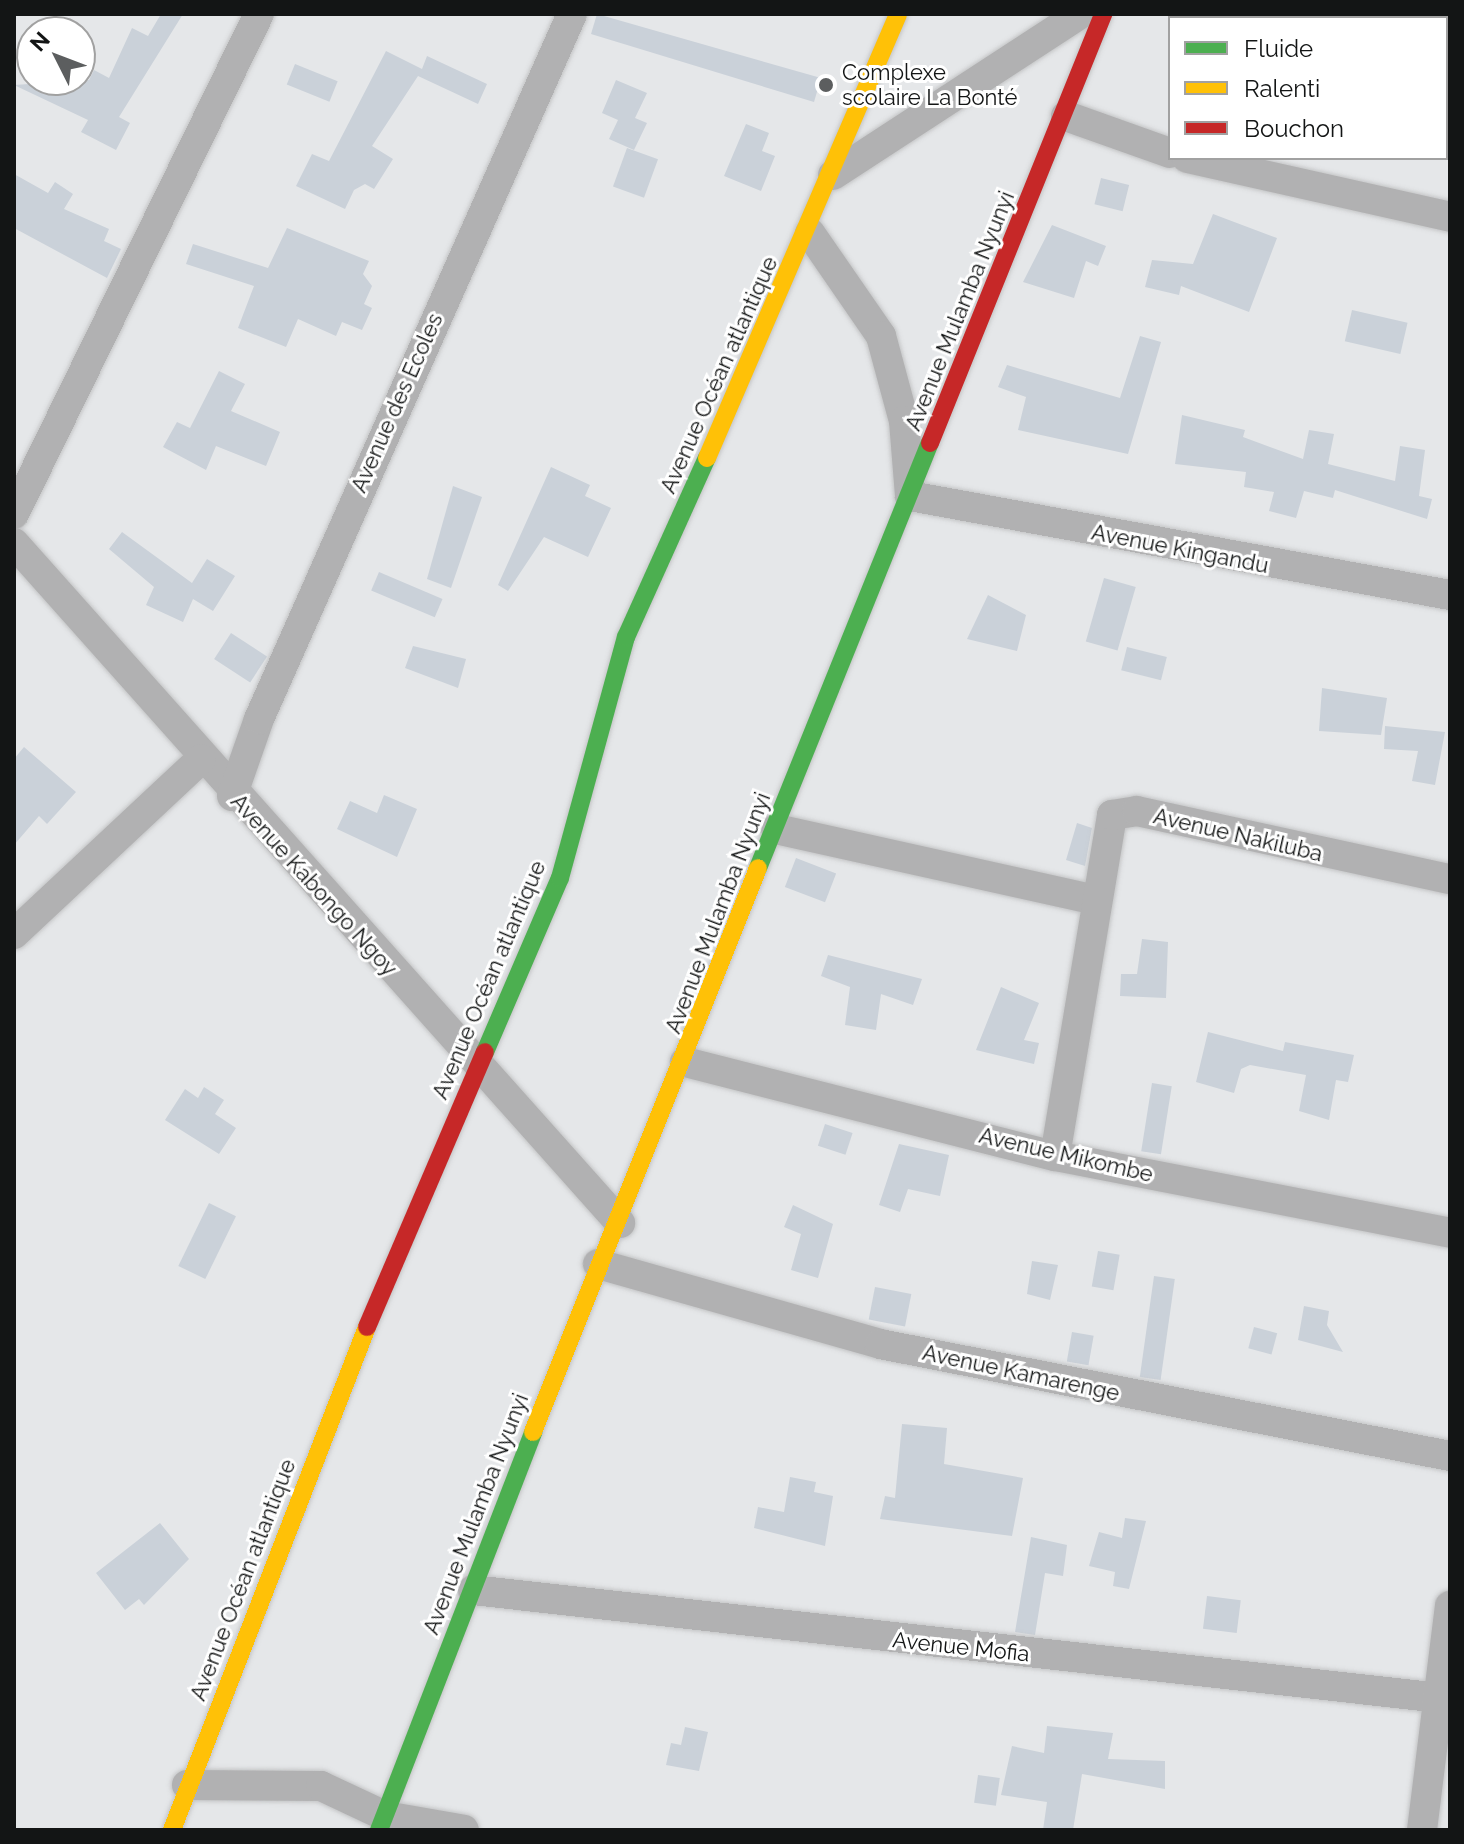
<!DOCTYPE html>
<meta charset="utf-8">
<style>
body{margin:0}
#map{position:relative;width:1464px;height:1844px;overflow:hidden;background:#e5e7e9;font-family:Raleway,sans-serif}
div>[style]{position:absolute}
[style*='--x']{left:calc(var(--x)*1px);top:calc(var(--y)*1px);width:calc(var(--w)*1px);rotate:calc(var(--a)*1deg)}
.building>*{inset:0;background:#cad1d9;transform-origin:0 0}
.roads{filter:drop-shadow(0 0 2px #c4c5c6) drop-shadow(0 0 2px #c4c5c6)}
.street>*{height:30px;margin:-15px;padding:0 15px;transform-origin:15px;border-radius:15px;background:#b1b1b2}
.fast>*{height:18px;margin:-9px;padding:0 9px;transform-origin:9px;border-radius:9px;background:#4caf50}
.slow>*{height:18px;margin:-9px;padding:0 9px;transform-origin:9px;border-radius:9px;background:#ffc107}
.jam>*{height:18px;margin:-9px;padding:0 9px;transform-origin:9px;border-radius:9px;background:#c62828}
.dots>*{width:22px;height:22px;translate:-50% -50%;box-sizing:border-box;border:4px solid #fff;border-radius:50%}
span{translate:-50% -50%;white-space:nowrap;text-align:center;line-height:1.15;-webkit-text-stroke:6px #fff;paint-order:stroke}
.poi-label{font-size:22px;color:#131515}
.left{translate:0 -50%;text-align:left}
.street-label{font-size:22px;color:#131515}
.frame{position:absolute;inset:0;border:16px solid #131515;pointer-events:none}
.legend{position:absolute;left:1168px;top:16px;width:280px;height:144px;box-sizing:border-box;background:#fff;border:2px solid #a1a1a1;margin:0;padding:10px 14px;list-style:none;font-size:24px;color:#131515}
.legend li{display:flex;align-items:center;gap:16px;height:40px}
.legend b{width:40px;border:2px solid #a1a1a1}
.north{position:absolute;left:16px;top:16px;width:80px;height:80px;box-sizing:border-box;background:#fff;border:2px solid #a1a1a1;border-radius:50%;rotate:312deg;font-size:22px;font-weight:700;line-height:32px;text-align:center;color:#131515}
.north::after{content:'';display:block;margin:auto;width:28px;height:36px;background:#5c5e5f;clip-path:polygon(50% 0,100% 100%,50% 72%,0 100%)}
</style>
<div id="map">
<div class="building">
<div style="clip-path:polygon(161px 14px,183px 14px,119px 117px,130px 123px,116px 150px,81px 132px,88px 120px,14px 85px,89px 80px,94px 70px,109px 78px,132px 28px,148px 36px)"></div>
<div style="clip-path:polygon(597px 14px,821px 78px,814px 102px,591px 34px)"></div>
<div style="clip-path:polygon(386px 51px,422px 69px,427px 56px,487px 84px,478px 104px,418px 76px,372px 146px,393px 159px,374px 189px,365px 184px,354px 190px,345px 209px,296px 186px,312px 154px,329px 161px)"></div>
<div style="left:295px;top:64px;width:46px;height:22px;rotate:22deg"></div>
<div style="clip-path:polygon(616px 80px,647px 93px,635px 118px,647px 123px,634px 150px,609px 139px,618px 120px,602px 113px)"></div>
<div style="clip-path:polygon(746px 124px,769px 133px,762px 151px,775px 156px,761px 191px,724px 176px)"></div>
<div style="left:627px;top:148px;width:33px;height:41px;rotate:20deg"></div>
<div style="clip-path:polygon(14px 174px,48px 193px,55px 182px,73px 194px,64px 209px,109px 229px,104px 241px,121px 249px,107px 278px,14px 228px)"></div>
<div style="left:1101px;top:178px;width:29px;height:27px;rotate:14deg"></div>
<div style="clip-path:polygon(1213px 214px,1277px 238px,1249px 312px,1181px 286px,1179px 295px,1145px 287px,1152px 260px,1193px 264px)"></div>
<div style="clip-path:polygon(1052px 225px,1106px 246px,1098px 266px,1086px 261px,1074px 298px,1023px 282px)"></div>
<div style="clip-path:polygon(287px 228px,369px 261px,363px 274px,372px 286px,364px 304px,372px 308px,362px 330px,342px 322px,336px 336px,298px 319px,286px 347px,238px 328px,254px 286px,186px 264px,193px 244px,268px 268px)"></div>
<div style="left:1352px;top:310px;width:57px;height:32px;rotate:13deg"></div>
<div style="clip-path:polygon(1140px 336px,1161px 342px,1128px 454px,1018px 430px,1026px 397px,998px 387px,1007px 365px,1120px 398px)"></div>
<div style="clip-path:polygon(219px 371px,245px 384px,231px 411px,280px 432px,266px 466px,216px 446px,206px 470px,163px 447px,177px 422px,190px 428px)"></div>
<div style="clip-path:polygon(1182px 415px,1245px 430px,1243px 437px,1303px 459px,1309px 430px,1334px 434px,1328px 464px,1395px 481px,1400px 446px,1425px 450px,1419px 496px,1432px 499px,1427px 519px,1335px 490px,1333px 498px,1304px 491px,1296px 518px,1269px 511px,1274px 492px,1244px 487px,1246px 472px,1175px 464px)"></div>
<div style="clip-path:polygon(551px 467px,590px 485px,585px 496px,611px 508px,588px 557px,544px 537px,508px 591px,498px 585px)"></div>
<div style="clip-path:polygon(453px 486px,482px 497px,451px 588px,427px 579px)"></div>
<div style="clip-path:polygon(122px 532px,192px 583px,207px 559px,235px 576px,213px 611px,193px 599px,183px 622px,146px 605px,154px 587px,109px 549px)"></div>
<div style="left:379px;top:572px;width:69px;height:20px;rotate:23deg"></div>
<div style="left:1104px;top:578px;width:33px;height:66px;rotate:16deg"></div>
<div style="clip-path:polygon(988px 595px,1026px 615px,1017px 651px,967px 639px)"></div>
<div style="left:231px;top:633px;width:43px;height:31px;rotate:33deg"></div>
<div style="clip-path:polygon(413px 646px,466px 659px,458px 688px,405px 668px)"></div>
<div style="left:1127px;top:647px;width:41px;height:24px;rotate:14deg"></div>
<div style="clip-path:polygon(1322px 688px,1387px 698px,1381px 735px,1319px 731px)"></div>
<div style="clip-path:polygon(1385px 726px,1445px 732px,1435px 785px,1412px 781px,1418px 751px,1384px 749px)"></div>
<div style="clip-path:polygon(24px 747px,76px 792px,47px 824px,39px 816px,14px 845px,14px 759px)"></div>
<div style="clip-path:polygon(384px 795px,417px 809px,397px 857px,337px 829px,350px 801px,377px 813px)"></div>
<div style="clip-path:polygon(1077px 823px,1092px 828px,1085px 866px,1066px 860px)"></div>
<div style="left:796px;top:858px;width:43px;height:31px;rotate:21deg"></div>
<div style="clip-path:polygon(1142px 939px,1168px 942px,1166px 998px,1120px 996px,1121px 974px,1137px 974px)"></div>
<div style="clip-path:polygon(828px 955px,922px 979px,913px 1005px,881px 994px,876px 1030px,845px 1025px,850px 987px,821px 976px)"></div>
<div style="clip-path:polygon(1001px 987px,1039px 1003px,1024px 1040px,1039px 1043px,1034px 1064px,976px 1050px)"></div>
<div style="clip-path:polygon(1208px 1032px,1283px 1051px,1285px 1042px,1354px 1055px,1348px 1082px,1336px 1080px,1329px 1120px,1299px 1111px,1306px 1075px,1250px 1065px,1241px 1069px,1234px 1093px,1196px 1082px)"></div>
<div style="left:1152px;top:1083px;width:20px;height:69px;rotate:9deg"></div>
<div style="clip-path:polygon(204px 1087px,224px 1100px,215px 1114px,236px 1128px,219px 1154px,165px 1120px,185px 1089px,198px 1098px)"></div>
<div style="left:825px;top:1124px;width:29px;height:23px;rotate:18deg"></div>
<div style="clip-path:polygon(899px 1144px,949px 1155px,940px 1196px,908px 1189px,900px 1212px,879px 1205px)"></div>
<div style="left:209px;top:1203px;width:30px;height:70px;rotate:26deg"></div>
<div style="clip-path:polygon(793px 1205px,833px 1224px,818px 1278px,791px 1270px,801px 1234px,784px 1227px)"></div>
<div style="left:1098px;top:1251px;width:22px;height:36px;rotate:10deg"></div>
<div style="clip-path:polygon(1032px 1261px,1058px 1265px,1050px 1300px,1027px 1294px)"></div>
<div style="left:1154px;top:1276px;width:21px;height:102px;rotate:8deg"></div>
<div style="left:875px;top:1287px;width:37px;height:33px;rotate:11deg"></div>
<div style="clip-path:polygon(1304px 1306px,1329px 1311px,1327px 1325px,1343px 1352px,1298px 1340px)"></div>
<div style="left:1254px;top:1327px;width:24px;height:22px;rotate:15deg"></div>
<div style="left:1072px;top:1332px;width:22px;height:30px;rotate:10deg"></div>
<div style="clip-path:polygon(902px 1424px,947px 1428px,944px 1464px,1023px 1478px,1012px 1536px,880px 1519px,885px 1496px,895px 1498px)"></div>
<div style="clip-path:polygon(790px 1477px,816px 1482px,814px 1492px,833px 1496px,825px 1546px,754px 1528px,758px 1507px,784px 1512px)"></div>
<div style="clip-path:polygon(1125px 1518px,1146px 1521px,1129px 1589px,1113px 1586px,1115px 1572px,1089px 1566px,1099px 1532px,1122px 1538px)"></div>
<div style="clip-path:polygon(160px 1523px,189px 1559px,144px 1605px,139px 1599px,125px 1610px,96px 1573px)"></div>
<div style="clip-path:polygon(1031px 1537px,1067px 1545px,1063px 1576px,1045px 1573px,1035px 1635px,1015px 1632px)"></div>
<div style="left:1207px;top:1596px;width:34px;height:33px;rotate:7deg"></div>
<div style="clip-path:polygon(1047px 1726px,1113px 1733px,1108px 1759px,1165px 1761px,1165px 1789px,1082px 1774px,1073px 1830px,1043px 1830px,1047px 1802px,1001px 1795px,1012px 1746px,1044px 1753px)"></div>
<div style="clip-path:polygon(685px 1727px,708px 1732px,699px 1771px,666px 1765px,671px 1743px,681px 1745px)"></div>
<div style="left:978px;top:1775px;width:22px;height:28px;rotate:8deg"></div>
</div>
<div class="roads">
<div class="street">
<div style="--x:1066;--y:116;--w:110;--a:19.6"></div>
<div style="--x:1187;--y:158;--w:270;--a:12.6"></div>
<div style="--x:833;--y:175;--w:295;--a:-33.1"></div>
<div style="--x:810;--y:233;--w:125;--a:55.4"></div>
<div style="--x:881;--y:336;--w:88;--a:74.9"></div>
<div style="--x:904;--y:421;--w:75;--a:85.4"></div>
<div style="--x:910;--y:496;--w:549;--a:10.39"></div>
<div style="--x:14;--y:514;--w:557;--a:-63.9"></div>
<div style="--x:14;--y:543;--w:911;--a:48.29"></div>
<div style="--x:232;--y:796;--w:82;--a:-70.7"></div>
<div style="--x:259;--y:719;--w:771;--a:-66.06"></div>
<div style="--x:776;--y:829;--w:327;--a:12.5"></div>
<div style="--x:14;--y:934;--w:256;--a:-43.1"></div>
<div style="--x:685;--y:1062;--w:382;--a:14.3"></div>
<div style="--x:1055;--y:1156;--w:402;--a:11"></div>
<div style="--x:1055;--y:1156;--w:346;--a:-80.5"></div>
<div style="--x:1112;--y:815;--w:25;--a:-9"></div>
<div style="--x:1137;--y:811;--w:320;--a:12.3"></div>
<div style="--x:598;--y:1264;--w:293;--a:15.8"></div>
<div style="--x:880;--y:1344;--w:581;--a:11.12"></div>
<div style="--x:473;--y:1590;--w:983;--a:6.37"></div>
<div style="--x:187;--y:1785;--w:134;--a:0.4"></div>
<div style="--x:321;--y:1786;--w:71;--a:25.1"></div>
<div style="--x:385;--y:1816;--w:80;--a:10"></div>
<div style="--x:1422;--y:1830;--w:226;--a:-82.9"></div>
</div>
<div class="fast">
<div style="--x:758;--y:868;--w:458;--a:-68"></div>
<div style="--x:485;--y:1052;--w:189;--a:-66.7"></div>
<div style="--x:560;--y:878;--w:250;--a:-74.7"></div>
<div style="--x:626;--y:637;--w:196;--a:-65.7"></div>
<div style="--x:379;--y:1830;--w:427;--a:-68.8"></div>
</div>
<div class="slow">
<div style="--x:707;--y:458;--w:483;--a:-66.7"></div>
<div style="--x:533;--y:1432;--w:607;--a:-68.25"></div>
<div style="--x:172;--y:1830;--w:539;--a:-68.81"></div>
</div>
<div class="jam">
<div style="--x:930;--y:443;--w:463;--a:-68"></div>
<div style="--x:367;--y:1327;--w:299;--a:-66.8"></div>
</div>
</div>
<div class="dots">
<div style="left:826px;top:85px;background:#5c5e5f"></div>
</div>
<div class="poi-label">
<span class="left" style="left:842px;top:85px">Complexe<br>scolaire La Bonté</span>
</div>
<div class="street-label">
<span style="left:960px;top:311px;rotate:-68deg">Avenue Mulamba Nyunyi</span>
<span style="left:719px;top:375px;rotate:-66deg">Avenue Océan atlantique</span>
<span style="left:397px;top:403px;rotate:-66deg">Avenue des Ecoles</span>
<span style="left:1180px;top:549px;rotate:11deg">Avenue Kingandu</span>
<span style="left:1238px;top:835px;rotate:13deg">Avenue Nakiluba</span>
<span style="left:314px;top:885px;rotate:48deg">Avenue Kabongo Ngoy</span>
<span style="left:718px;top:913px;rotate:-69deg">Avenue Mulamba Nyunyi</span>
<span style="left:489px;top:980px;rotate:-67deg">Avenue Océan atlantique</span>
<span style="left:1066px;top:1155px;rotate:13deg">Avenue Mikombe</span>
<span style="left:1021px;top:1373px;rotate:12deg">Avenue Kamarenge</span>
<span style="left:476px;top:1514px;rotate:-69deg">Avenue Mulamba Nyunyi</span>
<span style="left:243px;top:1580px;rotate:-69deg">Avenue Océan atlantique</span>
<span style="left:961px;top:1647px;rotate:6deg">Avenue Mofia</span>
</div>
<div class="frame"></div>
<ul class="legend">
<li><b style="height:10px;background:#4caf50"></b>Fluide</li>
<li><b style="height:10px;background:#ffc107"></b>Ralenti</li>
<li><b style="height:10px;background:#c62828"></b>Bouchon</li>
</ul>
<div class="north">N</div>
</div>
